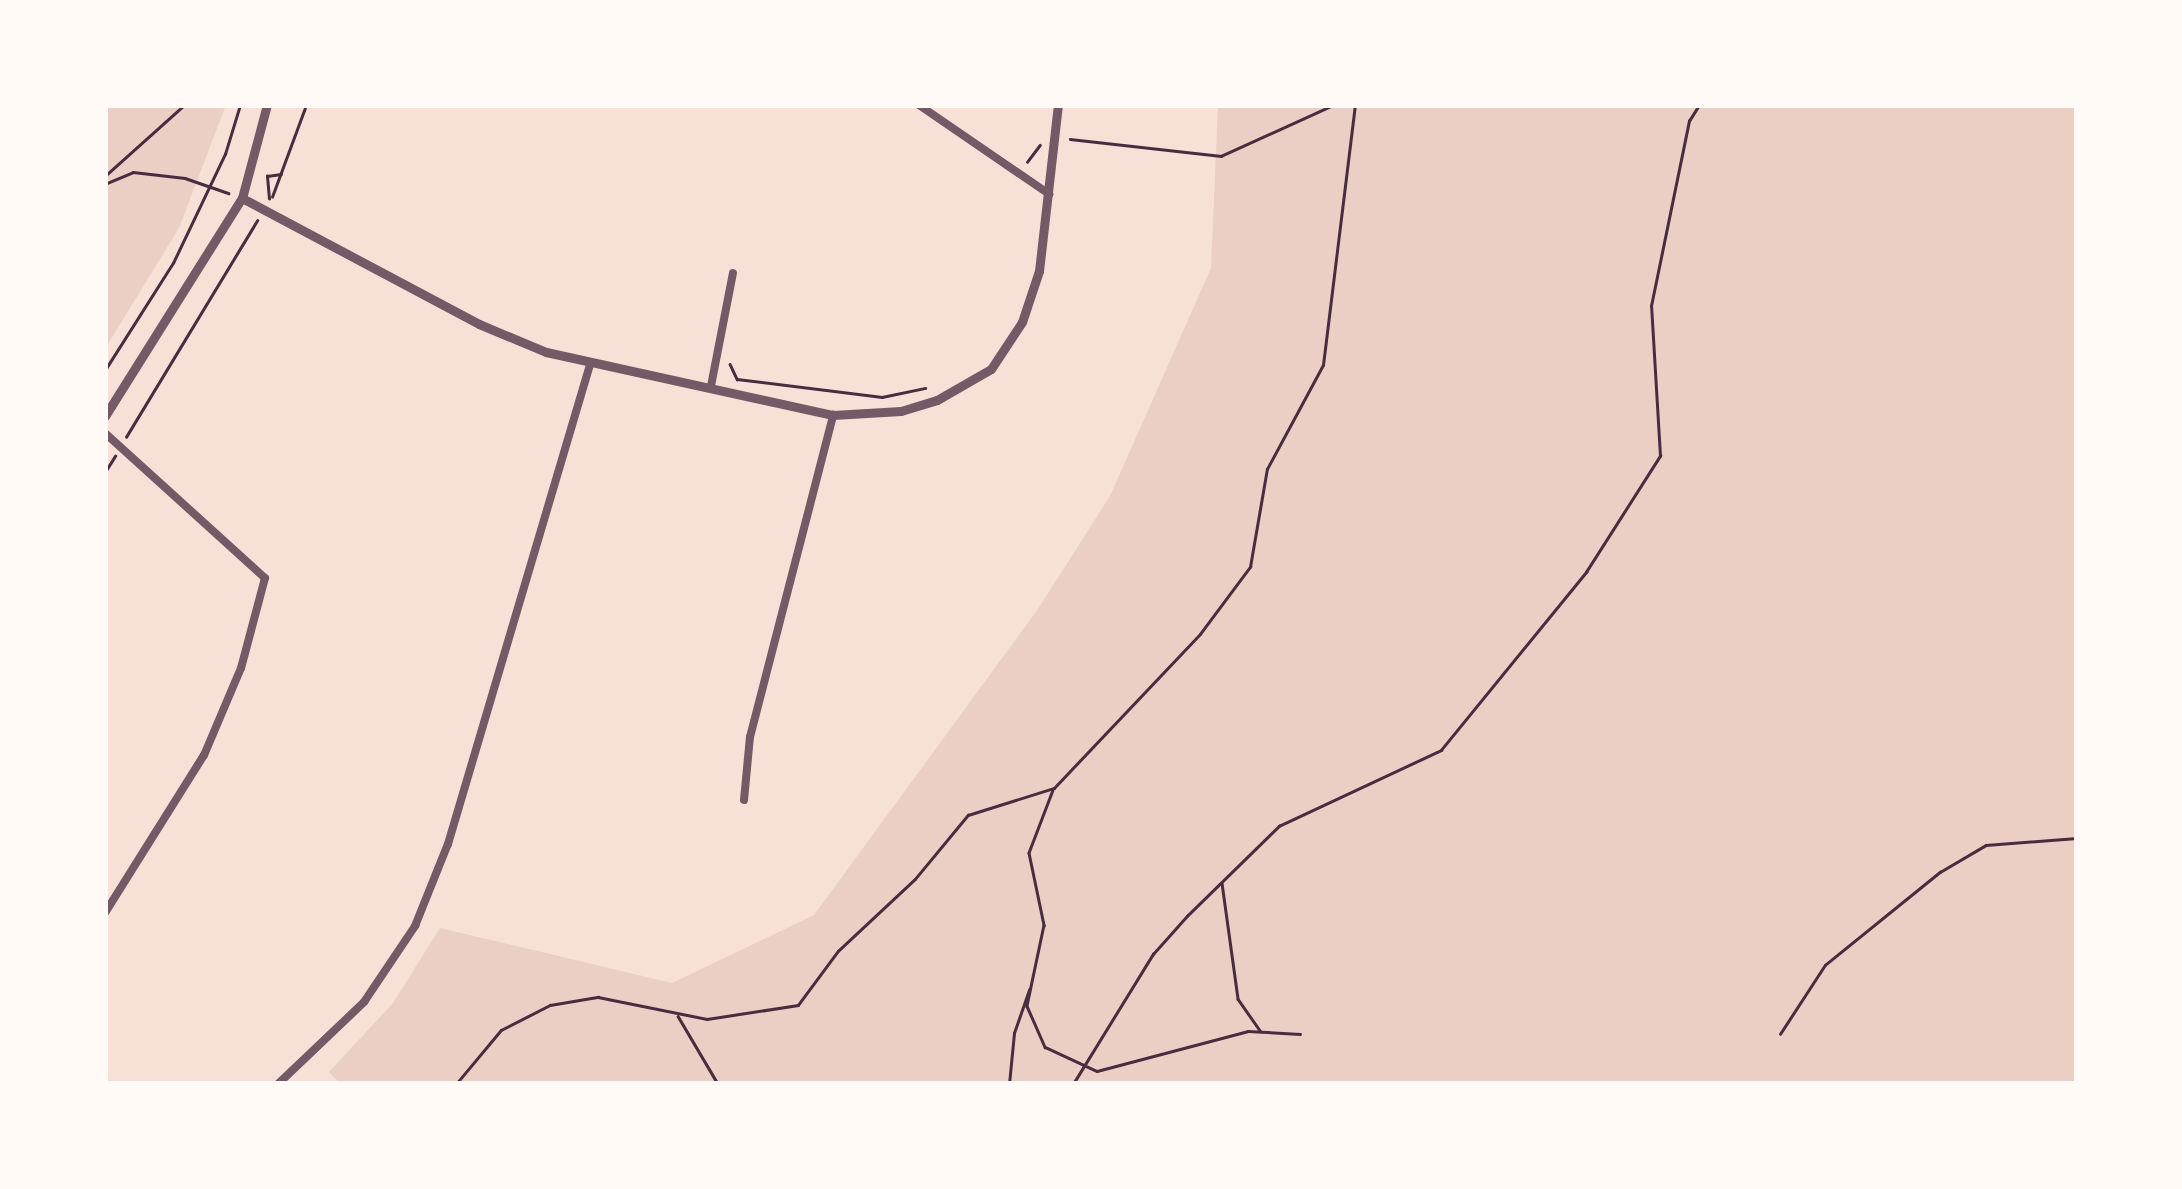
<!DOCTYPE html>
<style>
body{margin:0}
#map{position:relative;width:2182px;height:1189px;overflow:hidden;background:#f7e1d7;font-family:"Nunito Sans",sans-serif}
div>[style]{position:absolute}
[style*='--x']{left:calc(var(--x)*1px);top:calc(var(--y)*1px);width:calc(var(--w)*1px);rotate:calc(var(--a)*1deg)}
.green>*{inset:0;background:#ebcfc5}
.path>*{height:2.5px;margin:-1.25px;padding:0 1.25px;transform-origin:1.25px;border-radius:1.25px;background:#4a2c40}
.minor>*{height:8px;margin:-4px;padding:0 4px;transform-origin:4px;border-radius:4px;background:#755966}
.tertiary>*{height:9px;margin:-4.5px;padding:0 4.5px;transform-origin:4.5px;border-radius:4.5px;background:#755966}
span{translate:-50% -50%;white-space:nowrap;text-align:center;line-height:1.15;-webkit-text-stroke:8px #fffaf5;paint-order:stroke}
.frame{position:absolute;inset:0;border:108px solid #fffaf5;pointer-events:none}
</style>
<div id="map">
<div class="green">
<div style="clip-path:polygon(105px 105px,226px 105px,179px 228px,105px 349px)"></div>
<div style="clip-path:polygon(1218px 105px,2077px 105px,2077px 1084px,340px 1084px,329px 1072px,393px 1003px,440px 928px,672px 983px,814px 915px,1038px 609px,1110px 496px,1211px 268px)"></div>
</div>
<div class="path">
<div style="--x:1070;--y:139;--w:152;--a:6.4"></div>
<div style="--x:1221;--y:156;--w:123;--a:-24.5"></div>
<div style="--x:1027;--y:162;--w:21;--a:-53"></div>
<div style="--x:105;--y:176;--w:106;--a:-41.9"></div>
<div style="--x:105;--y:184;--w:30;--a:-23"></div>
<div style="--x:133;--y:172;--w:52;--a:6.6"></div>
<div style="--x:185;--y:178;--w:46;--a:19.2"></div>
<div style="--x:272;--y:197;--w:98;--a:-69.7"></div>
<div style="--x:269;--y:199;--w:23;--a:-95"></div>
<div style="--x:267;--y:176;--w:14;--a:-8"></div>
<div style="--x:730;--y:364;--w:17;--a:65"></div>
<div style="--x:737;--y:379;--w:146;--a:7.1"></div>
<div style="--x:882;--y:397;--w:44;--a:-11.8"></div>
<div style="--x:105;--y:370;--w:127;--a:-57.6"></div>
<div style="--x:173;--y:263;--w:121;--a:-64.5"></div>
<div style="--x:225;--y:154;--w:51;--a:-73"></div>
<div style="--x:126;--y:437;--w:253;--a:-58.8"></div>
<div style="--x:105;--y:472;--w:19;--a:-58"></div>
<div style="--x:1053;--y:790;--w:67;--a:110.9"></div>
<div style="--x:1029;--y:853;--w:74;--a:78.2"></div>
<div style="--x:1044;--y:925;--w:83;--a:101.9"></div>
<div style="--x:1027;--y:1006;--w:45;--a:66.3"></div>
<div style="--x:1045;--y:1047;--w:57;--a:24.8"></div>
<div style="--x:1097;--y:1071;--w:156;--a:-14.8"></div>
<div style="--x:1248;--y:1031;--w:52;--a:3.3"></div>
<div style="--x:1222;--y:883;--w:117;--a:82.1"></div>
<div style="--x:1238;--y:999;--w:39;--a:55"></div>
<div style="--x:678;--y:1016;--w:79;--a:59.5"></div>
<div style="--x:1780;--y:1034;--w:82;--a:-56.9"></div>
<div style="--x:1825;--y:965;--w:148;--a:-39"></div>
<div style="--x:1940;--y:872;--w:53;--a:-30.4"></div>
<div style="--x:1986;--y:845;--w:91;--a:-4.4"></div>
<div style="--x:456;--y:1084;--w:70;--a:-50.2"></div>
<div style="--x:501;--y:1030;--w:55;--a:-27"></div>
<div style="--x:550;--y:1005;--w:49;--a:-9.5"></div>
<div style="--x:598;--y:997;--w:111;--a:11.4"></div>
<div style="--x:707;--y:1019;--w:92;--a:-8.7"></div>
<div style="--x:798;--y:1005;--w:67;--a:-53.5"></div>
<div style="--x:838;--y:951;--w:105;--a:-43.1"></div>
<div style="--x:915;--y:879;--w:83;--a:-50.4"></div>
<div style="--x:968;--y:815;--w:90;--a:-17.4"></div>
<div style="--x:1054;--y:788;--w:212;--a:-46.5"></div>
<div style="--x:1200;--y:634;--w:84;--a:-53.3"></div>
<div style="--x:1250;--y:567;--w:99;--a:-80.2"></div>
<div style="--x:1267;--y:469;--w:118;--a:-61.7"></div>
<div style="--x:1323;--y:365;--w:262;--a:-83"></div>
<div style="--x:1009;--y:1084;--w:51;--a:-84.4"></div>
<div style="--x:1014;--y:1033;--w:46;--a:-70.8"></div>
<div style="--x:1073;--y:1084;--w:153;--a:-58.4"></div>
<div style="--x:1153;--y:954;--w:51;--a:-48.2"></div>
<div style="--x:1187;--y:916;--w:129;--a:-44.4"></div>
<div style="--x:1279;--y:826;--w:179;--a:-25.1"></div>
<div style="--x:1441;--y:750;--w:230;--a:-50.8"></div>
<div style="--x:1586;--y:572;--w:138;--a:-57.5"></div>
<div style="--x:1660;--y:456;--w:150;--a:-93.4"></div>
<div style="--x:1651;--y:306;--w:189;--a:-78.4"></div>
<div style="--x:1689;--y:121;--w:19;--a:-58"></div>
</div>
<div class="minor">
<div style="--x:919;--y:105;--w:158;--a:34.4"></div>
<div style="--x:711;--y:386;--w:115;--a:-79"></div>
<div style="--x:105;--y:433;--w:216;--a:42.2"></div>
<div style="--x:265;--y:578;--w:93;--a:104.9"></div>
<div style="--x:241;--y:668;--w:95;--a:113"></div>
<div style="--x:204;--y:755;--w:186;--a:122.1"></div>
<div style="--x:744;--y:800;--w:63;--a:-84.6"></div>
<div style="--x:750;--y:737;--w:333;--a:-75.5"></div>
<div style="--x:278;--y:1084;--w:119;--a:-43.6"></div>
<div style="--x:364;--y:1002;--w:92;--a:-56.1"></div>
<div style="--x:415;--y:926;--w:88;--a:-68.1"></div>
<div style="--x:448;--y:844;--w:500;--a:-73.5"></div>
</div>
<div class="tertiary">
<div style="--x:242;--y:198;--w:268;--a:28"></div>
<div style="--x:479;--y:324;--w:73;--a:22.7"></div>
<div style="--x:546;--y:352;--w:294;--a:12.4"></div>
<div style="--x:833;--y:415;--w:68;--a:-3.4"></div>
<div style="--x:901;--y:411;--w:38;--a:-17"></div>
<div style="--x:937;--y:400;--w:62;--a:-29.9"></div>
<div style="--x:991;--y:369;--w:56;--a:-56.6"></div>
<div style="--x:1022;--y:322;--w:54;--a:-71.6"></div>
<div style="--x:1039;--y:271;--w:167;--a:-83.5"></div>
<div style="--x:105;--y:416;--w:257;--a:-57.9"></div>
<div style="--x:242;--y:198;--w:96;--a:-75"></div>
</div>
<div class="frame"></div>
</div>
